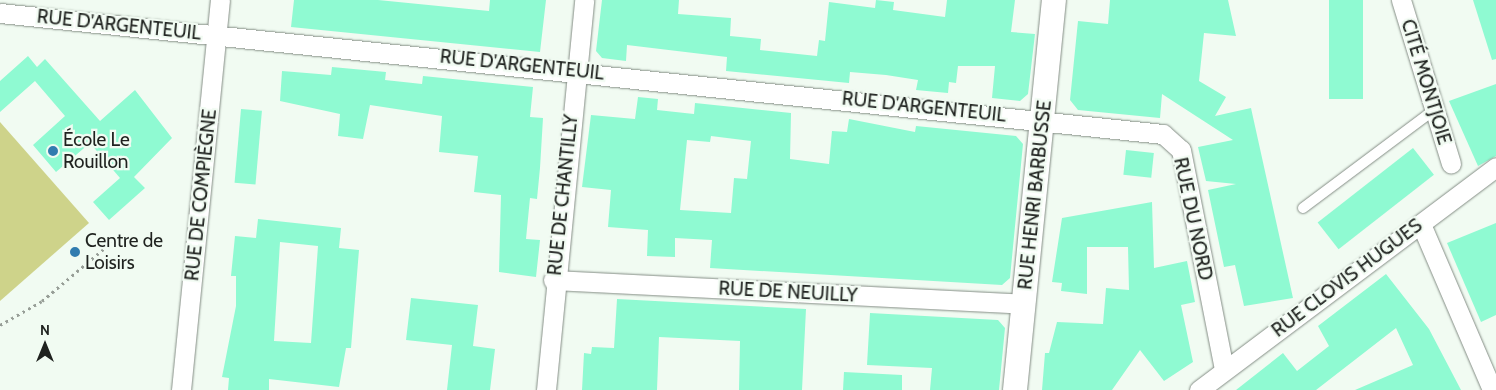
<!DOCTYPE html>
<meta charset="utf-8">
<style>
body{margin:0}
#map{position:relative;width:1496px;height:390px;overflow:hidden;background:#f1fbf2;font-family:Cabin,sans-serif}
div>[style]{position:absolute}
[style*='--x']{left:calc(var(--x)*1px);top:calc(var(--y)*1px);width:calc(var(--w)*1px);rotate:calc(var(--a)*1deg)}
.green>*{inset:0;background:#ced38a}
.building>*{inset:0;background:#8ffad2;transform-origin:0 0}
.path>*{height:3px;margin-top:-1.5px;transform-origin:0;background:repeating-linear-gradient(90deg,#979e97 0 2.5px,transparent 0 6.5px)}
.roads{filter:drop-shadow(0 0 1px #848d85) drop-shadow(0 0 1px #848d85)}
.service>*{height:10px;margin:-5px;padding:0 5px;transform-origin:5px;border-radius:5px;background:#fff}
.minor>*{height:19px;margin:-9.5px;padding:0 9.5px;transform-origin:9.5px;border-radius:9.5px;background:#fff}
.tertiary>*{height:24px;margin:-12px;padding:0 12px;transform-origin:12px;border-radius:12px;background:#fff}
.dots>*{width:14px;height:14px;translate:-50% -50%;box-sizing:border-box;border:2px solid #f1fbf2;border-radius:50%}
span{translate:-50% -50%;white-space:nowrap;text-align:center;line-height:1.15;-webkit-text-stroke:4.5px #f1fbf2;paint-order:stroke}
.street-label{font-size:19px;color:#1f221f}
.poi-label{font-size:19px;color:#1f221f}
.left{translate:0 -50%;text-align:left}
.north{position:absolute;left:20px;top:320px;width:50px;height:50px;-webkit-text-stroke:4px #f1fbf2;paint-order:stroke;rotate:0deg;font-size:14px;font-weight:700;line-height:20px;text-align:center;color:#1f221f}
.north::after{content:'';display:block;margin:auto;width:18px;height:22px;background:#1f221f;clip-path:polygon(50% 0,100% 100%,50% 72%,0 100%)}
</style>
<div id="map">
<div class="green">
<div style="clip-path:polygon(0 122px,89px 223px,0 301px)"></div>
</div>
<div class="building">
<div style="clip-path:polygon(294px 0,378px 0,489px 11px,490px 0,546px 0,540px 52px,291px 27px)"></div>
<div style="clip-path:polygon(602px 0,679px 0,678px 14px,731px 18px,730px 36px,761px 39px,760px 50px,817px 56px,819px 40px,825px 41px,829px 2px,875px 8px,876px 0,894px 2px,893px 10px,945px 17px,947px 0,1015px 0,1011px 32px,1035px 34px,1028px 94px,1020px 101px,992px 98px,995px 66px,958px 66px,956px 83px,949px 82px,948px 93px,916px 90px,918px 80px,886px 75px,850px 72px,849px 83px,726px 71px,727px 57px,627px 45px,626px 61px,602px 58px,596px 51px)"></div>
<div style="clip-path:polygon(1110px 0,1228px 0,1236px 36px,1204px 33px,1199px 81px,1226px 97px,1215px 116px,1251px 108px,1293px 298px,1244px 306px,1235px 265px,1224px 267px,1208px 190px,1236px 184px,1206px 181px,1198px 147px,1233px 140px,1162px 94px,1160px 118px,1078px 110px,1070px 100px,1078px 21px,1108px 24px)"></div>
<div style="left:1329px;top:0;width:34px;height:99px"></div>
<div style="clip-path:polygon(1473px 0,1496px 0,1496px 59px,1492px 60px)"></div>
<div style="clip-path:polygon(28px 56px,37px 67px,45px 59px,100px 121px,135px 90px,172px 138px,134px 177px,145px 188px,109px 220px,93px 202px,120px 178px,90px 143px,56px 172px,33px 145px,65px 116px,35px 81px,0 112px,0 81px)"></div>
<div style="clip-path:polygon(332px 67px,386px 72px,385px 80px,422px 84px,423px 76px,533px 87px,530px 117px,543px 118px,540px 168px,537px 199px,530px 198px,526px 239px,540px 240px,536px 277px,499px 272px,501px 195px,474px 192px,478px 156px,439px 152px,442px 116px,370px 105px,363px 139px,338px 136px,340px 114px,280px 101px,282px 71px,331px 75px)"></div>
<div style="clip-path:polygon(1496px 84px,1496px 156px,1478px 166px,1449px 101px)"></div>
<div style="clip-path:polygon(evenodd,638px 97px,658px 99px,657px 110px,694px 114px,695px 103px,791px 113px,790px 159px,829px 164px,832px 131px,847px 132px,849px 119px,915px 132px,916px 126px,1016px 136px,1023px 144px,1010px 278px,1002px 285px,710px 268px,712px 240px,675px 238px,675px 257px,647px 256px,648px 230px,608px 227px,611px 190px,582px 187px,591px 115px,635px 119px,638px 97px,711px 136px,751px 141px,747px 179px,734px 178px,731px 213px,680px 210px,687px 140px,710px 142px,711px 136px)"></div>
<div style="left:241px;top:109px;width:21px;height:74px;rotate:5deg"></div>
<div style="left:1413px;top:148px;width:34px;height:121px;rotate:52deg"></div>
<div style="left:1126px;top:150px;width:28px;height:25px;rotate:6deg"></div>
<div style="clip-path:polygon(1152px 202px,1154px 268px,1187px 261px,1195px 302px,1181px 305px,1193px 362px,1164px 381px,1140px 350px,1112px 390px,1042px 390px,1045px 353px,1049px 353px,1057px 322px,1103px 324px,1106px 288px,1129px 290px,1128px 247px,1087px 247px,1087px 294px,1061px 291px,1062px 283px,1052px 282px,1062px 218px)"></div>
<div style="clip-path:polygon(evenodd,258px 219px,341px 228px,339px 248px,359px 250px,351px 348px,346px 348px,339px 387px,269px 379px,269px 390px,228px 390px,229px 378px,222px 377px,236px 306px,236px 276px,231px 276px,235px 236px,256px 238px,258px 219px,280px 242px,318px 246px,311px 343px,274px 341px,280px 242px)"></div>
<div style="clip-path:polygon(1496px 223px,1496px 315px,1481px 322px,1447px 243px)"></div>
<div style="clip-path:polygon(1386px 274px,1429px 329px,1461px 390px,1355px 390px,1413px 365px,1396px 328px,1316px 390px,1236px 390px,1283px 353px,1297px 371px,1329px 346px,1318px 326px)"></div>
<div style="clip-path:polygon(411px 298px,478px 305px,473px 346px,495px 349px,490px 390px,447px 390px,452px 345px,406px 340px)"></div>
<div style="clip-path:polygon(617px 299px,806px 309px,802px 390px,739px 390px,740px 341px,659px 337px,657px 390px,582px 390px,584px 353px,591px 354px,592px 347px,614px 348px)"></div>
<div style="clip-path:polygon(870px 313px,998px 320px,1005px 328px,999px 390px,930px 390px,932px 368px,867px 365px)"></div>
<div style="clip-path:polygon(844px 372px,902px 375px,902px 390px,843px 390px)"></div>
</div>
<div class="path">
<div style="--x:0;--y:325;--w:48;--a:-29.7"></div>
<div style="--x:42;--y:301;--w:102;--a:-40.2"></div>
</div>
<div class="roads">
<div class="service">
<div style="--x:1303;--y:208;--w:164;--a:-36.8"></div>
</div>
<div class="minor">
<div style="--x:1401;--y:0;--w:171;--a:73"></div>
<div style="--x:0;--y:13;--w:1169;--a:5.94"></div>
<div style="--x:1163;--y:134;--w:24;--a:42"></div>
<div style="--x:1181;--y:150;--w:224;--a:78.9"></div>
<div style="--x:1421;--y:224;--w:181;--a:66.8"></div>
<div style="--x:553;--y:280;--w:472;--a:2.9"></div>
<div style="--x:181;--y:390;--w:392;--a:-84.3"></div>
<div style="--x:546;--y:390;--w:392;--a:-84.4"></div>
<div style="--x:1199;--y:390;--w:371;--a:-36.9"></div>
</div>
<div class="tertiary">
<div style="--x:1015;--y:390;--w:392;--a:-84.3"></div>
</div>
</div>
<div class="dots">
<div style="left:53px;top:151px;background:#317caf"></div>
<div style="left:75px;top:252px;background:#317caf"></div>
</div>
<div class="street-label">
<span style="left:119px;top:25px;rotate:6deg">RUE D'ARGENTEUIL</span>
<span style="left:522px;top:65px;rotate:6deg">RUE D'ARGENTEUIL</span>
<span style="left:1426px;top:82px;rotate:73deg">CITÉ MONTJOIE</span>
<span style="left:924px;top:107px;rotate:6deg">RUE D'ARGENTEUIL</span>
<span style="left:201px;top:195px;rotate:-84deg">RUE DE COMPIÈGNE</span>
<span style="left:563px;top:195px;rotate:-84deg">RUE DE CHANTILLY</span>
<span style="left:1035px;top:195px;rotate:-84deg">RUE HENRI BARBUSSE</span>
<span style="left:1193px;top:219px;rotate:78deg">RUE DU NORD</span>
<span style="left:1347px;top:278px;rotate:-37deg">RUE CLOVIS HUGUES</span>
<span style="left:788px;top:292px;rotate:3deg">RUE DE NEUILLY</span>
</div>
<div class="poi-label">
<span class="left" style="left:63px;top:151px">École Le<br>Rouillon</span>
<span class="left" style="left:85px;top:252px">Centre de<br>Loisirs</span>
</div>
<div class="north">N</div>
</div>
